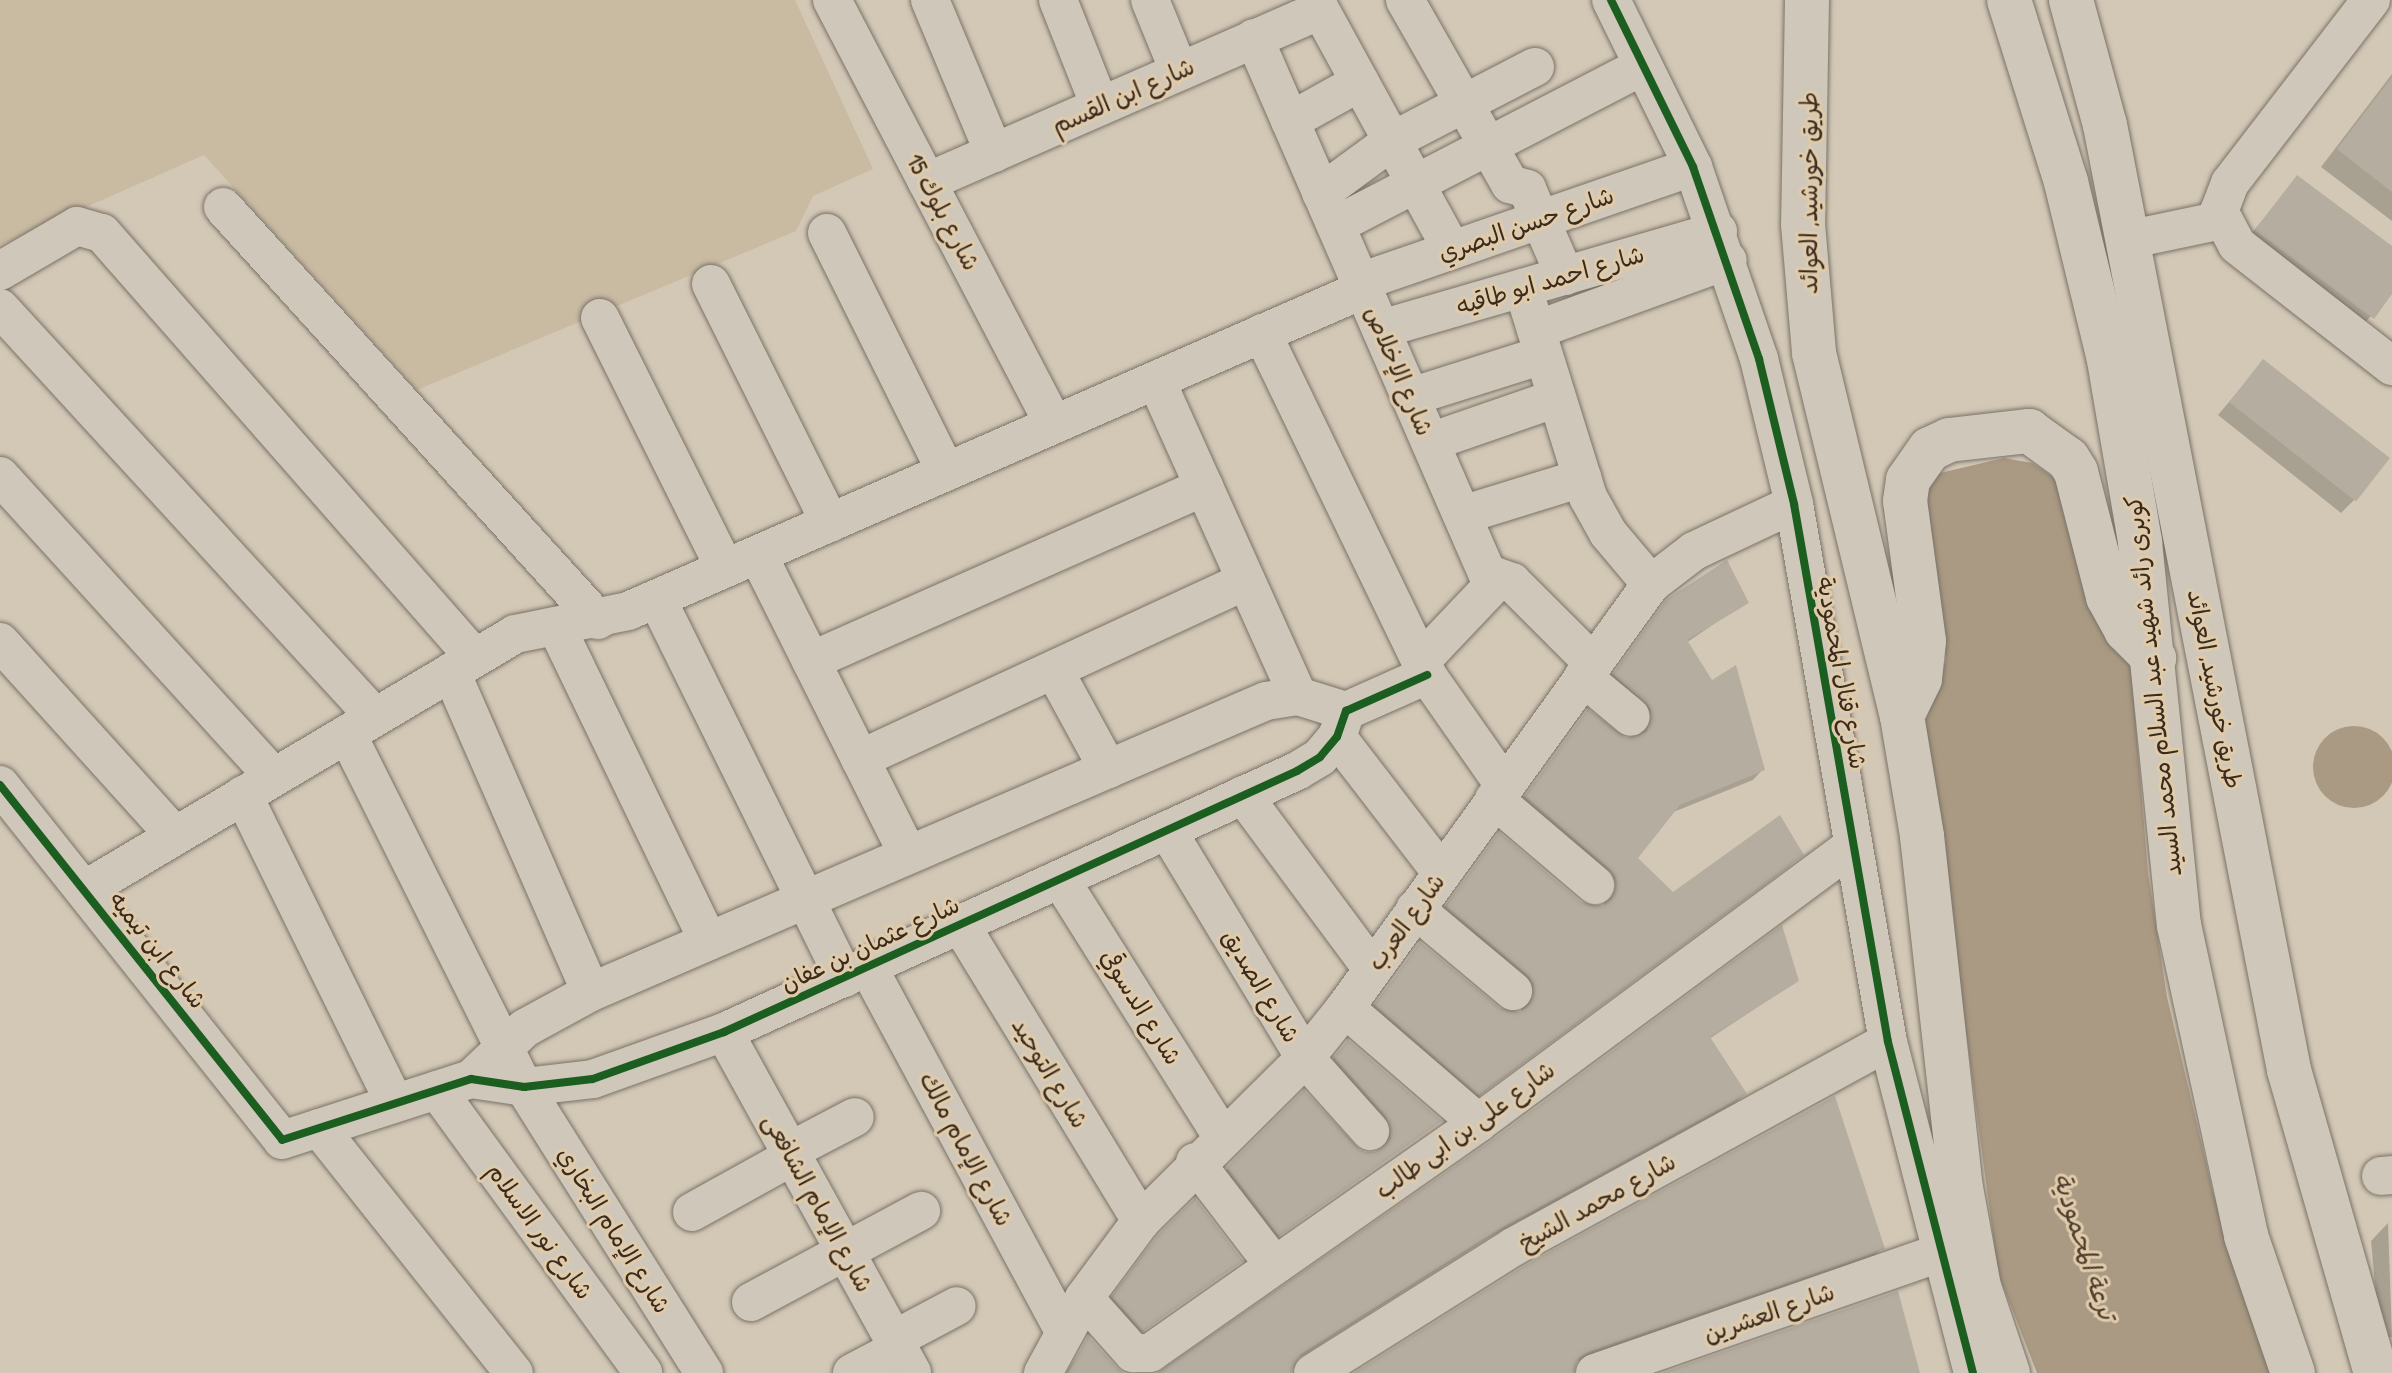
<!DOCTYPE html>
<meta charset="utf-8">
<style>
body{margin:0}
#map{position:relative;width:2392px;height:1373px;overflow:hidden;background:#d3c8b6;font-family:"Patrick Hand","Playpen Sans Arabic",sans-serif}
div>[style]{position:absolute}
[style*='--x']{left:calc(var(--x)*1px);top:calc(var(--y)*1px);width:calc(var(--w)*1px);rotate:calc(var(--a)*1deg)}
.green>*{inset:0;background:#c9baa2}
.water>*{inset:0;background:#aa9a83}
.round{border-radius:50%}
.shadow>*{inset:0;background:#0003}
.building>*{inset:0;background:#b5ada0;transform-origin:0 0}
.roads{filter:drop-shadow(0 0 2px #7a7267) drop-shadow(0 0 2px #7a7267)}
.minor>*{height:38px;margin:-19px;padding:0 19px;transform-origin:19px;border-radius:19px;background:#cfc7ba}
.major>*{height:44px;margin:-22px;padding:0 22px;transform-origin:22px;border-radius:22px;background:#cfc7ba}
.cycleway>*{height:8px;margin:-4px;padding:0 4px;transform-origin:4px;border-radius:4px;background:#1b5e20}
span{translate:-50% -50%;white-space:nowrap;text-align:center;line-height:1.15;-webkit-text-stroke:6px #dfcbaa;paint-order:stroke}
.street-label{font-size:24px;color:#3b2a1e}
.water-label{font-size:26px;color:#4e3c2e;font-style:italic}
</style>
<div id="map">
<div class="green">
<div style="clip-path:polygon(0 0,795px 0,873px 169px,813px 196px,796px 231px,417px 390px,204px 155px,0 245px)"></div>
</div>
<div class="water">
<div style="clip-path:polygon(2004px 458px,2032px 463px,2055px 478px,2131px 665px,2148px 873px,2167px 997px,2213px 1192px,2273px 1373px,2037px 1373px,1998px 1273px,1925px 722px,1946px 660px,1925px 490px,1940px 473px)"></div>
<div class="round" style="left:2313px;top:726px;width:82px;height:82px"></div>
</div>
<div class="shadow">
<div style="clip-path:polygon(2392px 74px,2392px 221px,2321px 167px)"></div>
<div style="clip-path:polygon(2297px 177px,2392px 249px,2392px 291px,2359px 330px,2244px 243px)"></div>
<div style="clip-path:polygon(2263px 362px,2354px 500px,2341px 513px,2218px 415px)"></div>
<div style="clip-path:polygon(1668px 601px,1746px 602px,1686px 643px,1763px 769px,1753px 780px,1671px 813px,1635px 858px,1673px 895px,1791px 865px,1468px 1104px,1366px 1016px,1420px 944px,1499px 1010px,1521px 1014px,1524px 995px,1437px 917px,1499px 835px,1581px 904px,1603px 908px,1606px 890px,1516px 808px,1588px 712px,1626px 741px,1639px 736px,1642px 720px,1605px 685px)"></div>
<div style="clip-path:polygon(1797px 981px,1709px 1039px,1745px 1094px,1735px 1103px,1490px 1237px,1297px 1359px,1290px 1373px,1163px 1373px)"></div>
<div style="clip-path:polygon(1339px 1051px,1439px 1121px,1269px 1243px,1219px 1177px,1304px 1093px,1353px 1148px,1374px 1155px,1383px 1148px,1379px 1126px,1326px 1067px)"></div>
<div style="clip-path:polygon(1195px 1201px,1240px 1261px,1132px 1339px,1104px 1307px,1148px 1248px)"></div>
<div style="clip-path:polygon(2388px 1223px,2392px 1337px,2380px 1338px,2371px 1241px)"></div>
<div style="clip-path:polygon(1883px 1248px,1873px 1257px,1575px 1362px,1573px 1373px,1358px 1373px)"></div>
<div style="clip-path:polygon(1088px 1339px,1121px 1373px,1066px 1373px)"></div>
</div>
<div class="building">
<div style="clip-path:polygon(2392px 77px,2392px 192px,2337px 149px)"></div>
<div style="clip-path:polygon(2297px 175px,2392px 246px,2392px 294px,2374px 319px,2255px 230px)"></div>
<div style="left:2263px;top:359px;width:161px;height:55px;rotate:38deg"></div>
<div style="clip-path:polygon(1727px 560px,1749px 603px,1687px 640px,1712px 680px,1736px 665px,1765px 770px,1680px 805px,1638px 858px,1673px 892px,1780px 815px,1804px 855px,1479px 1095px,1375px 1005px,1420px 942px,1500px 1008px,1520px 1012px,1530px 1004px,1534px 984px,1528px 975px,1446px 906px,1499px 832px,1581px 902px,1602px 906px,1612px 899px,1616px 878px,1610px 869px,1525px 796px,1588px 709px,1626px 738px,1647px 732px,1651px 709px,1613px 674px,1667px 599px)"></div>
<div style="clip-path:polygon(1782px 925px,1799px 981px,1710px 1037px,1747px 1094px,1501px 1228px,1301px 1354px,1291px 1373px,1157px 1373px,1491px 1141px)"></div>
<div style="clip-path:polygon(1348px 1040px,1442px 1121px,1279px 1236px,1227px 1167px,1304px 1090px,1362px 1152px,1375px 1152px,1391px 1139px,1386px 1116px,1334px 1057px)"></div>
<div style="clip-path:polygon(1835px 1096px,1885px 1249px,1588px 1352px,1578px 1359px,1574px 1373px,1354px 1373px,1524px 1266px)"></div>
<div style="clip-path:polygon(1195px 1198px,1243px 1261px,1143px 1331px,1112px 1297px,1158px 1235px)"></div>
<div style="clip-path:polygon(1898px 1291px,1920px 1373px,1662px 1373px)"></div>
<div style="clip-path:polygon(1088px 1336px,1117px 1368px,1124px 1373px,1068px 1373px)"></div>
</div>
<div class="roads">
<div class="minor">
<div style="--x:832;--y:0;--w:479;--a:62.4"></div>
<div style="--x:930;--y:0;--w:166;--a:67.3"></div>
<div style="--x:1058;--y:0;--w:114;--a:68.4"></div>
<div style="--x:1150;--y:0;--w:77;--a:67.8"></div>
<div style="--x:1315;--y:0;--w:285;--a:61.3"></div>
<div style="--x:1405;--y:0;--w:212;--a:60.3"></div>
<div style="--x:1510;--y:184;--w:18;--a:16"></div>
<div style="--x:1527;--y:189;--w:95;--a:66.4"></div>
<div style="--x:1611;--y:0;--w:186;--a:63.8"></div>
<div style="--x:1693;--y:167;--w:203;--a:71"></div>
<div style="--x:1759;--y:359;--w:149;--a:76.4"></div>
<div style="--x:1794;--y:504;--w:546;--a:80.09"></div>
<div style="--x:1888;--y:1042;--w:342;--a:75.6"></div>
<div style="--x:2371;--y:0;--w:231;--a:127.6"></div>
<div style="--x:2230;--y:183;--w:30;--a:111"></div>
<div style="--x:2219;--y:211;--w:38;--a:62"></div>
<div style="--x:2237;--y:245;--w:197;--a:38"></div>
<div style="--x:1254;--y:38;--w:584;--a:66.47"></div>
<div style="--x:1487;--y:573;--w:27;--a:20"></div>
<div style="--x:1512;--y:582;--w:115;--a:45"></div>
<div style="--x:1290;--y:121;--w:80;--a:-29.1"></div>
<div style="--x:927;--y:182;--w:429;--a:-23.6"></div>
<div style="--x:1321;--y:193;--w:88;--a:-36.2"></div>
<div style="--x:1392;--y:141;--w:161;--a:-27.4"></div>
<div style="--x:223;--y:207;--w:558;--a:47.76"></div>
<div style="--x:1336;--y:225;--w:346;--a:-27.4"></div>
<div style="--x:827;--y:233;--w:267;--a:63.5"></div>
<div style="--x:2127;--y:240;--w:97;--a:-11.9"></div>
<div style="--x:0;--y:271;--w:89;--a:-30.3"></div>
<div style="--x:77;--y:226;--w:26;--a:16"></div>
<div style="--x:102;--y:233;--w:565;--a:48.73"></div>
<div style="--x:1360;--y:282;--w:352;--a:-19.1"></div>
<div style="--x:711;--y:284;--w:267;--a:63.5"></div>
<div style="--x:1523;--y:288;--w:219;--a:72.7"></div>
<div style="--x:1588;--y:497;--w:41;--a:60.9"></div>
<div style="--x:1608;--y:533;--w:67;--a:49.9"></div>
<div style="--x:0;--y:308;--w:555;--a:47.48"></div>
<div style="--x:600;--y:318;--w:280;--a:63.5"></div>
<div style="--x:1381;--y:329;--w:351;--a:-16.2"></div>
<div style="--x:1536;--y:330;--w:204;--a:-20"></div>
<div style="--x:1262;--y:333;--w:380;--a:64.2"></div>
<div style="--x:1427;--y:675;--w:134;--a:55"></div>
<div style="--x:1156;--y:380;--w:346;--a:65.8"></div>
<div style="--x:1410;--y:397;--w:139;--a:-17.5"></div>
<div style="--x:1430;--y:442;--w:134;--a:-19.1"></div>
<div style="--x:0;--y:476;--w:407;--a:47.7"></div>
<div style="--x:1462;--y:515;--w:126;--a:-17.1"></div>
<div style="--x:758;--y:555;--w:335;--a:63.4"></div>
<div style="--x:657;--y:599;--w:423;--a:63.7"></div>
<div style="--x:556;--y:626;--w:350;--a:64.2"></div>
<div style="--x:0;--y:642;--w:261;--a:47.9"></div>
<div style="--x:811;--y:661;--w:430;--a:-23.9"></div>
<div style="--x:1421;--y:661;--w:112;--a:-46.5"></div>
<div style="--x:1054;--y:670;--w:113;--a:61.4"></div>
<div style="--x:451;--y:672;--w:349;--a:66.4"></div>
<div style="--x:1583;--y:677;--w:62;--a:39.8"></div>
<div style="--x:347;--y:734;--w:395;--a:63.4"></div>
<div style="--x:524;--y:1087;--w:338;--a:57.8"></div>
<div style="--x:1337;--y:737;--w:170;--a:52.4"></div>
<div style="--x:860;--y:759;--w:425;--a:-24.8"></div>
<div style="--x:0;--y:785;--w:453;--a:51.5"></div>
<div style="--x:282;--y:1140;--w:199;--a:-17.9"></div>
<div style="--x:471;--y:1079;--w:54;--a:8.6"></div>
<div style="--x:524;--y:1087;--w:69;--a:-6.6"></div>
<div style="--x:593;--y:1079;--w:139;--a:-19.7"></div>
<div style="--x:724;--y:1032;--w:630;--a:-24.49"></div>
<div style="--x:1297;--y:771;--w:27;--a:-31"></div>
<div style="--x:1320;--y:757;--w:26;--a:-50"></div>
<div style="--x:1337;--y:737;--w:28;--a:-71"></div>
<div style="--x:1346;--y:711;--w:89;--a:-24"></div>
<div style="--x:243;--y:795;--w:342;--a:63.8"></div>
<div style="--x:1243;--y:795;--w:217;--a:53.4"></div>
<div style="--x:1494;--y:799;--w:133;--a:40.4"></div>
<div style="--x:1167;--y:830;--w:267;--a:58.8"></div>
<div style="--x:1305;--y:1058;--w:98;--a:48.3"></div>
<div style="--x:1060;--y:879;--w:304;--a:57.8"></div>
<div style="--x:86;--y:889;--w:499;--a:-30.7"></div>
<div style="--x:515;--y:634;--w:115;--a:-11.5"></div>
<div style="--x:628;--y:611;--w:803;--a:-23.63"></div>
<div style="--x:1415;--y:909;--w:128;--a:39.9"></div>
<div style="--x:960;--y:924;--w:348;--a:58.6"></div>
<div style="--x:868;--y:967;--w:413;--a:61.7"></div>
<div style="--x:1345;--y:1008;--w:176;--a:40.8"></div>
<div style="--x:724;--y:1032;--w:389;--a:61.1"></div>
<div style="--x:471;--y:1079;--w:74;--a:-43.4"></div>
<div style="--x:525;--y:1028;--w:75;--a:-28.6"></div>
<div style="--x:591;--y:992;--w:735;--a:-23.32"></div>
<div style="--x:1266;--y:701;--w:32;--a:-9"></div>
<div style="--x:1298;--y:696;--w:50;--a:17.4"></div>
<div style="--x:437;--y:1090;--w:350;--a:53.9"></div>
<div style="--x:319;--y:1128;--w:313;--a:51.5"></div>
<div style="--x:790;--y:1151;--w:73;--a:-27.6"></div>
<div style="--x:1195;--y:1162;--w:130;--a:52.5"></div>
<div style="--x:2381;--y:1176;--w:11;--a:-5"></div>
<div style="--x:692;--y:1212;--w:115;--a:-29"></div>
<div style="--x:1084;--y:1298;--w:74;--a:48.3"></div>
<div style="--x:1133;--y:1353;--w:17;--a:0"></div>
<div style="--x:1150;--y:1353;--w:401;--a:-35"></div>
<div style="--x:1478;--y:1123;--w:464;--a:-36.5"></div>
<div style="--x:751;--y:1302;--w:193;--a:-28.2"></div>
<div style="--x:893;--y:1340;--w:72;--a:-28"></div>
<div style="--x:852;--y:1373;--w:52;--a:-27.6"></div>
<div style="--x:1043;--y:1373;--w:85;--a:-61.3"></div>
<div style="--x:1084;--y:1298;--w:96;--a:-53.5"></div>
<div style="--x:1141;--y:1221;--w:231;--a:-44.8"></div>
<div style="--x:1305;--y:1058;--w:64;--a:-51.3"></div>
<div style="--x:1345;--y:1008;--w:523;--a:-54.18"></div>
<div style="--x:1651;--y:584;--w:54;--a:-37.5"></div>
<div style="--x:1694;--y:551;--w:110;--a:-25.2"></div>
<div style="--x:1313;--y:1373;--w:236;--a:-32.2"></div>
<div style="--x:1513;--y:1247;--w:427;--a:-28.7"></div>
<div style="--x:1595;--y:1373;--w:367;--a:-19.2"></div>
</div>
<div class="major">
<div style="--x:1807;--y:0;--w:224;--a:91"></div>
<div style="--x:1803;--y:224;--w:129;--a:85.1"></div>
<div style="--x:1814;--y:353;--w:374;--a:76.4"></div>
<div style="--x:1902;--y:716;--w:122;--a:80.5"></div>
<div style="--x:1922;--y:836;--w:354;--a:83.7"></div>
<div style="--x:1961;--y:1188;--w:101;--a:79.7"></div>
<div style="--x:1979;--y:1287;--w:91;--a:71.4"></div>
<div style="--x:2009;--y:0;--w:191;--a:72.6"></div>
<div style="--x:2066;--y:182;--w:183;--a:76.4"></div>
<div style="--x:2109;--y:360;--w:185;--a:80.3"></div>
<div style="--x:2140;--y:542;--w:385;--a:84.2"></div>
<div style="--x:2179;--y:925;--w:318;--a:77.8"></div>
<div style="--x:2246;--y:1236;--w:145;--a:71.1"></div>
<div style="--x:2071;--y:0;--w:130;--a:74.8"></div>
<div style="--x:2105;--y:125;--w:963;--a:78.98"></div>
<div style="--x:2289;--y:1070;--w:315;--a:74"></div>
<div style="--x:1902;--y:716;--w:41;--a:-64.1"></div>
<div style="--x:1920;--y:679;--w:38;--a:-84"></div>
<div style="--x:1924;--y:641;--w:141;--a:-97.7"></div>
<div style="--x:1905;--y:501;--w:21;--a:-82"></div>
<div style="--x:1908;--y:480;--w:38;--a:-55"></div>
<div style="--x:1930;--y:449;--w:21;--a:-25"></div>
<div style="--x:1949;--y:440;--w:81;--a:-6.4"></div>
<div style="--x:2029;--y:431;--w:48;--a:35.7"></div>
<div style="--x:2068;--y:459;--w:15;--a:58"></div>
<div style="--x:2076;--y:472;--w:129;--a:75.6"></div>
<div style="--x:2108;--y:597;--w:38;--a:61"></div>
<div style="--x:2126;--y:630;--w:40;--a:45"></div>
</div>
</div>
<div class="cycleway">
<div style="--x:1611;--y:0;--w:186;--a:63.8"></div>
<div style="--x:1693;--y:167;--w:203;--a:71"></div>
<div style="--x:1759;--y:359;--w:149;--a:76.4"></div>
<div style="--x:1794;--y:504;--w:546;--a:80.09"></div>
<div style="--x:1888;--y:1042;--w:342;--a:75.6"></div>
<div style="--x:0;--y:785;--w:453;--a:51.5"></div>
<div style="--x:282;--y:1140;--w:199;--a:-17.9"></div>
<div style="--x:471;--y:1079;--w:54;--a:8.6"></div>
<div style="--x:524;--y:1087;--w:69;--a:-6.6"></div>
<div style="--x:593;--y:1079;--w:139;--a:-19.7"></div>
<div style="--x:724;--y:1032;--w:630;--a:-24.49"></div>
<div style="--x:1297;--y:771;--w:27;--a:-31"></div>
<div style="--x:1320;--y:757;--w:26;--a:-50"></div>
<div style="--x:1337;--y:737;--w:28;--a:-71"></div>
<div style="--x:1346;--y:711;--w:89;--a:-24"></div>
</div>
<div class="street-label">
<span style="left:1123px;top:96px;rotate:-24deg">شارع ابن القسم</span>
<span style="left:1809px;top:193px;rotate:-90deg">طريق خورشيد, العوائد</span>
<span style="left:943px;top:212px;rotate:62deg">شارع بلوك 15</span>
<span style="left:1526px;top:224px;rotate:-19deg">شارع حسن البصري</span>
<span style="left:1550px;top:280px;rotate:-16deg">شارع احمد ابو طاقيه</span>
<span style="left:1399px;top:371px;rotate:67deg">شارع الإخلاص</span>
<span style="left:1842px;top:673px;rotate:80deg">شارع قنال المحمودية</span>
<span style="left:2153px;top:686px;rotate:-96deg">كوبرى رائد شهيد عبد السلام محمد السيد</span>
<span style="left:2215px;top:689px;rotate:79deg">طريق خورشيد, العوائد</span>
<span style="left:1406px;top:922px;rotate:-54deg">شارع العرب</span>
<span style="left:870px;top:944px;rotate:-25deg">شارع عثمان بن عفان</span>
<span style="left:158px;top:950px;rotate:52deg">شارع ابن تيميه</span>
<span style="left:1261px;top:986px;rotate:59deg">شارع الصديق</span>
<span style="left:1141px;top:1007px;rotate:58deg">شارع الدسوقي</span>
<span style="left:1050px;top:1073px;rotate:59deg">شارع التوحيد</span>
<span style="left:1465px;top:1130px;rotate:-36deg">شارع على بن ابى طالب</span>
<span style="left:966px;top:1149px;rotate:62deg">شارع الإمام مالك</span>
<span style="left:1597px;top:1202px;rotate:-29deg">شارع محمد الشيخ</span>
<span style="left:818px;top:1203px;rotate:61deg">شارع الإمام الشافعى</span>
<span style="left:614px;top:1230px;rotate:58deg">شارع الإمام البخاري</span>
<span style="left:540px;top:1231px;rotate:54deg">شارع نور الاسلام</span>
<span style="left:1769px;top:1313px;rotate:-19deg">شارع العشرين</span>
</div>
<div class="water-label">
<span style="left:2085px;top:1246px;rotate:72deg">ترعة المحمودية</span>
</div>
</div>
